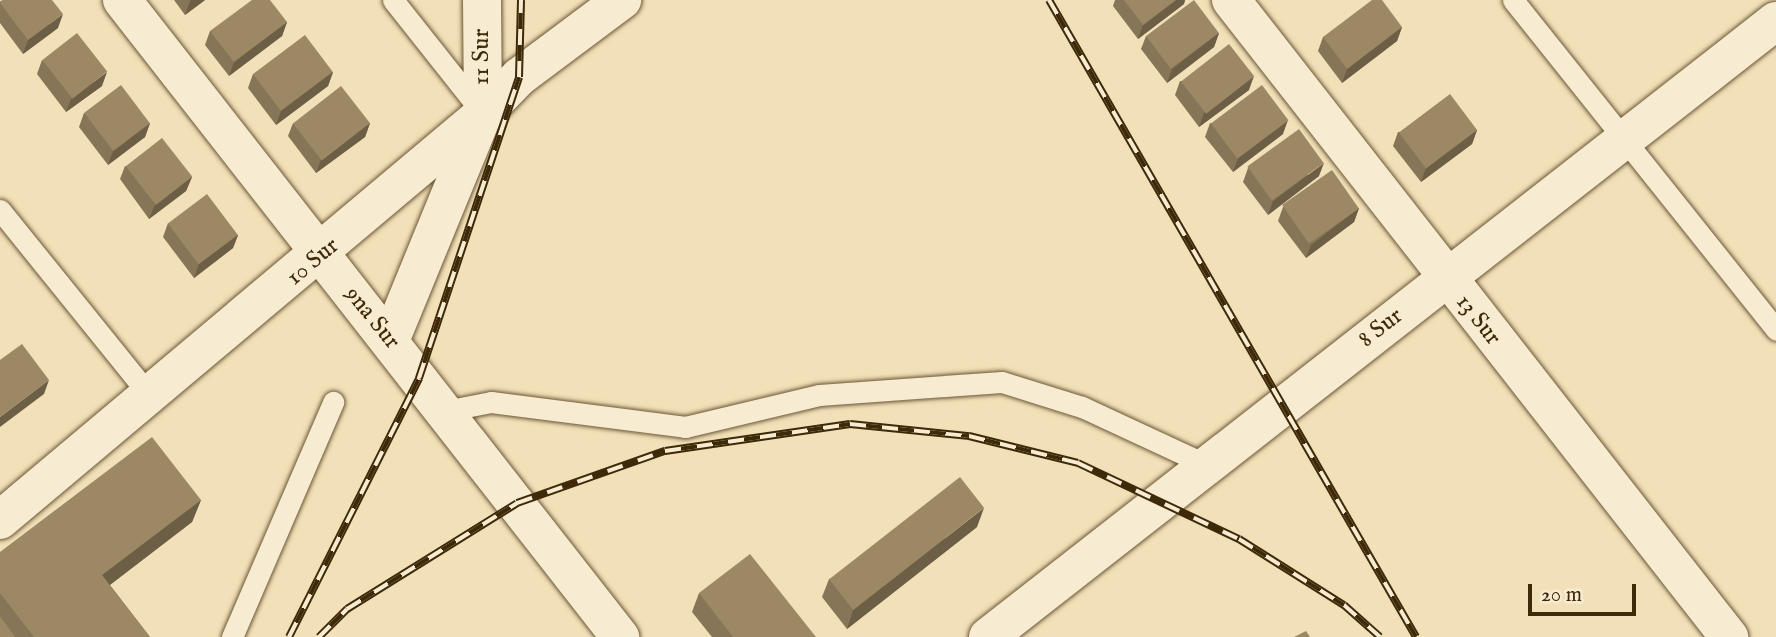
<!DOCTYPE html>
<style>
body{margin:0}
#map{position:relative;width:1776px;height:637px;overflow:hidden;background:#f2e0b8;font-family:"IM FELL English",serif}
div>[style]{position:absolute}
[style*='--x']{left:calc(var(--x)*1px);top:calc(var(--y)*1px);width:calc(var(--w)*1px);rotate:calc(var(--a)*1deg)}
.roads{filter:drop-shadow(0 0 2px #6b5735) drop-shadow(0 0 2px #6b5735)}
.lane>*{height:21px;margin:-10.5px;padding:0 10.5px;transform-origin:10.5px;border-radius:10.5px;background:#f7ebd1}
.street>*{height:38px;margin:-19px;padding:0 19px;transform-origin:19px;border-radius:19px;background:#f7ebd1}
.secondary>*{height:38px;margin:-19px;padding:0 19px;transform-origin:19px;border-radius:19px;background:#f7ebd1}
.rail>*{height:8px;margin-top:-4px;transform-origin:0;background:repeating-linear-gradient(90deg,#f7ebd1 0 16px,#3e2909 0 32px);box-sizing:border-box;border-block:2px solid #3e2909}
.wall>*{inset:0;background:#867556}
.shaded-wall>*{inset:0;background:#6d5f46}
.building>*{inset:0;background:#9c8864;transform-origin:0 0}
span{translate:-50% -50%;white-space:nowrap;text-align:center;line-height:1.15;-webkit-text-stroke:5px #f7ebd1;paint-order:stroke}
.street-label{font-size:24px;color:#3e2909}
.scale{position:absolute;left:1528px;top:584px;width:108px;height:32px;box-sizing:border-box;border:4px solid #3e2909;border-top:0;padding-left:9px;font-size:21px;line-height:24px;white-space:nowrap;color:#3e2909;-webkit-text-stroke:5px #f7ebd1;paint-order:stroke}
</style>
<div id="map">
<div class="roads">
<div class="lane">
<div style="--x:393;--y:0;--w:142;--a:51.6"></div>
<div style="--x:1513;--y:0;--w:422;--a:51.4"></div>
<div style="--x:0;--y:210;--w:239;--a:51.1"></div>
<div style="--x:445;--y:411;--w:47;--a:-11.1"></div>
<div style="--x:491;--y:402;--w:196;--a:7.3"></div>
<div style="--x:685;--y:427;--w:138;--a:-13.4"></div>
<div style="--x:819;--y:395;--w:183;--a:-4.1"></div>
<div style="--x:1002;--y:382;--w:84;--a:17.4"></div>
<div style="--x:1082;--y:407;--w:138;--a:24.9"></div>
<div style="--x:232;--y:637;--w:256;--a:-66.7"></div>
</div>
<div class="street">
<div style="--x:122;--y:0;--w:809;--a:51.98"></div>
<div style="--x:1231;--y:0;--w:809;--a:51.98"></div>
<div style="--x:390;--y:341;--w:245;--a:-67.7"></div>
<div style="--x:483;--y:114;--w:52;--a:-45.8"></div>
<div style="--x:519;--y:77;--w:129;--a:-36.8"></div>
</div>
<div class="secondary">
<div style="--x:0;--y:520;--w:631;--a:-40.05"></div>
<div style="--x:483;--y:114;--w:114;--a:-90.5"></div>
<div style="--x:988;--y:637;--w:1000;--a:-38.02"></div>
</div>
</div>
<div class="rail">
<div style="--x:1049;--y:0;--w:735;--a:60.05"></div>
<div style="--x:289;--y:637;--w:290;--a:-63.3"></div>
<div style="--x:419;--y:378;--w:317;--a:-71.6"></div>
<div style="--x:519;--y:77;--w:77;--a:-88.5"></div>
<div style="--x:319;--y:637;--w:40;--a:-45"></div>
<div style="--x:347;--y:609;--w:200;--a:-31.9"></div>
<div style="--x:517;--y:503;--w:157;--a:-19.4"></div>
<div style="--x:665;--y:451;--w:187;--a:-8.3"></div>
<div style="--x:850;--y:424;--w:120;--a:5.8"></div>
<div style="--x:969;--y:436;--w:112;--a:13.9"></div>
<div style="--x:1078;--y:463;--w:178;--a:25.3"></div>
<div style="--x:1239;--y:539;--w:124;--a:32.2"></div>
<div style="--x:1344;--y:605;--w:48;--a:41.6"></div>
</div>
<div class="wall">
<div style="clip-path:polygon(174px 0,205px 0,185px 15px)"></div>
<div style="clip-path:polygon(1115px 0,1185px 0,1184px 4px,1138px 39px,1113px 6px)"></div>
<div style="clip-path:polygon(0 1px,58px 28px,23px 54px,0 23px)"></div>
<div style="clip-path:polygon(287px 22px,282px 36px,229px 76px,205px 45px,210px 31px)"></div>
<div style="clip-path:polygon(1402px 27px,1397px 41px,1342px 83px,1318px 51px,1323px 37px)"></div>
<div style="clip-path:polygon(1219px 33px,1214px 47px,1167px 83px,1141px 49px,1146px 36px)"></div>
<div style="clip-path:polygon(42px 60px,102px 86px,66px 112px,37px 74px)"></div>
<div style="clip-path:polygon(333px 72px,328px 86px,276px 125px,248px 88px,253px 74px)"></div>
<div style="clip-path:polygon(1180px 81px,1249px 90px,1199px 127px,1175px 95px)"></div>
<div style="clip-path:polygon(84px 113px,150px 123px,145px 137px,108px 165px,79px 127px)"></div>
<div style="clip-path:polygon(293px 123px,370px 123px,365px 137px,316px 173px,288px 136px)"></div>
<div style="clip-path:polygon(1210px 123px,1283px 134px,1233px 172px,1205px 137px)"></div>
<div style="clip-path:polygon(1477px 130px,1472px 144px,1421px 182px,1393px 146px,1398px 132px)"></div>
<div style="clip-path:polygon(125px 166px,192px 177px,186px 191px,149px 219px,120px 179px)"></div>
<div style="clip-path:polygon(1248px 168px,1319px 176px,1268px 215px,1243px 182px)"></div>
<div style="clip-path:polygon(1283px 207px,1359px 208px,1354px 222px,1306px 258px,1278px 221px)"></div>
<div style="clip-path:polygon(168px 223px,238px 235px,233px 248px,194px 278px,163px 237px)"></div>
<div style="clip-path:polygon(201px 500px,192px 522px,110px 585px,150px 637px,0 637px,0 552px)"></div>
<div style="clip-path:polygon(977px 527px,847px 629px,822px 597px,829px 579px)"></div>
<div style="clip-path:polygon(699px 593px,816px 637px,712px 637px,692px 612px)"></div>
</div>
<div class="shaded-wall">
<div style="clip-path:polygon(191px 0,205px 0,185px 15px,190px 1px)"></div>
<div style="clip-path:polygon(1176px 0,1185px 0,1184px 4px,1138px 39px,1143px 25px)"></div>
<div style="clip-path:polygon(63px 14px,58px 28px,23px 54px,28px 40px)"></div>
<div style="clip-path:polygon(287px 22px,282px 36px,229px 76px,234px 62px)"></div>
<div style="clip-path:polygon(1402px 27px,1397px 41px,1342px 83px,1347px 69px)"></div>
<div style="clip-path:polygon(1219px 33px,1214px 47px,1167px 83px,1172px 69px)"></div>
<div style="clip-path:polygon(107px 72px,102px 86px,66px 112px,71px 99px)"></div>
<div style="clip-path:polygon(333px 72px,328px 86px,276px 125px,281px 111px)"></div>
<div style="clip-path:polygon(1254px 76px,1249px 90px,1199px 127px,1204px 113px)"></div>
<div style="clip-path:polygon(1288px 120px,1283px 134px,1233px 172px,1238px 158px)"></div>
<div style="clip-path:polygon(150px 123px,145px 137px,108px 165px,113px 151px)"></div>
<div style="clip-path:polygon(370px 123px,365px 137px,316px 173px,321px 160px)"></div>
<div style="clip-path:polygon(1477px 130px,1472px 144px,1421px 182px,1426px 168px)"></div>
<div style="clip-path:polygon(1324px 163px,1319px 176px,1268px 215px,1273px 201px)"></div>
<div style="clip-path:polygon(192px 177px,186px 191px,149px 219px,155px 205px)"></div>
<div style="clip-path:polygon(1359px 208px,1354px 222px,1306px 258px,1311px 245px)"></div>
<div style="clip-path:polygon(238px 235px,233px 248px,194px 278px,199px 264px)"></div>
<div style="clip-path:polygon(49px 380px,44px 394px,0 427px,0 417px)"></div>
<div style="clip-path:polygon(201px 500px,192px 522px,94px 597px,102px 575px)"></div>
<div style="clip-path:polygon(984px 508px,977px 527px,847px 629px,853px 610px)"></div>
</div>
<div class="building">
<div style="clip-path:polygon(2px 0,52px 0,63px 14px,28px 40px,0 3px)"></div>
<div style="clip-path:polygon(252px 0,270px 0,287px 22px,234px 62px,210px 31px)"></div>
<div style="clip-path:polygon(1124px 0,1176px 0,1143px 25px)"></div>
<div style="left:1194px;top:0;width:41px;height:60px;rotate:53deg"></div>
<div style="clip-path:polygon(1372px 0,1382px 0,1402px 27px,1347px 69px,1323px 37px)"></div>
<div style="left:77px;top:33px;width:49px;height:44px;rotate:52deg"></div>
<div style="left:305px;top:35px;width:46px;height:65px;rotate:53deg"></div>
<div style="left:1229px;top:44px;width:41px;height:61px;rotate:52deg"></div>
<div style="left:121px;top:85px;width:48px;height:46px;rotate:53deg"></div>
<div style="left:1262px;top:85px;width:44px;height:64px;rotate:53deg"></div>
<div style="left:341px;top:86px;width:47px;height:61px;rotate:52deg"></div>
<div style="left:1450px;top:94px;width:45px;height:64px;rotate:53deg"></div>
<div style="left:1299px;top:129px;width:42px;height:64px;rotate:54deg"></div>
<div style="left:162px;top:138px;width:49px;height:46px;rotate:52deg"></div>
<div style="left:1332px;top:170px;width:47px;height:61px;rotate:55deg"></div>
<div style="left:207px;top:194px;width:51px;height:49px;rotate:53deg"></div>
<div style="clip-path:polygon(22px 344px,49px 380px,0 417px,0 360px)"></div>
<div style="clip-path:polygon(152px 437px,201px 500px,102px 575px,150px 637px,34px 637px,0 593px,0 552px)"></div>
<div style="left:960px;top:477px;width:39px;height:166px;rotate:52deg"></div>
<div style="clip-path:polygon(750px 554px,816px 637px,733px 637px,699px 593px)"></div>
<div style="clip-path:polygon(0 616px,15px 637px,0 637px)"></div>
<div style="clip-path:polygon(1306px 631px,1310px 637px,1294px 637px)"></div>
</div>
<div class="street-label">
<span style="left:482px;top:57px;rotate:-90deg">11 Sur</span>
<span style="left:313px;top:262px;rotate:-40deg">10 Sur</span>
<span style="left:372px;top:318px;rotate:51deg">9na Sur</span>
<span style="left:1478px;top:320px;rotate:52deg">13 Sur</span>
<span style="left:1381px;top:328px;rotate:-38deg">8 Sur</span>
</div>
<div class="scale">20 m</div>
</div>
